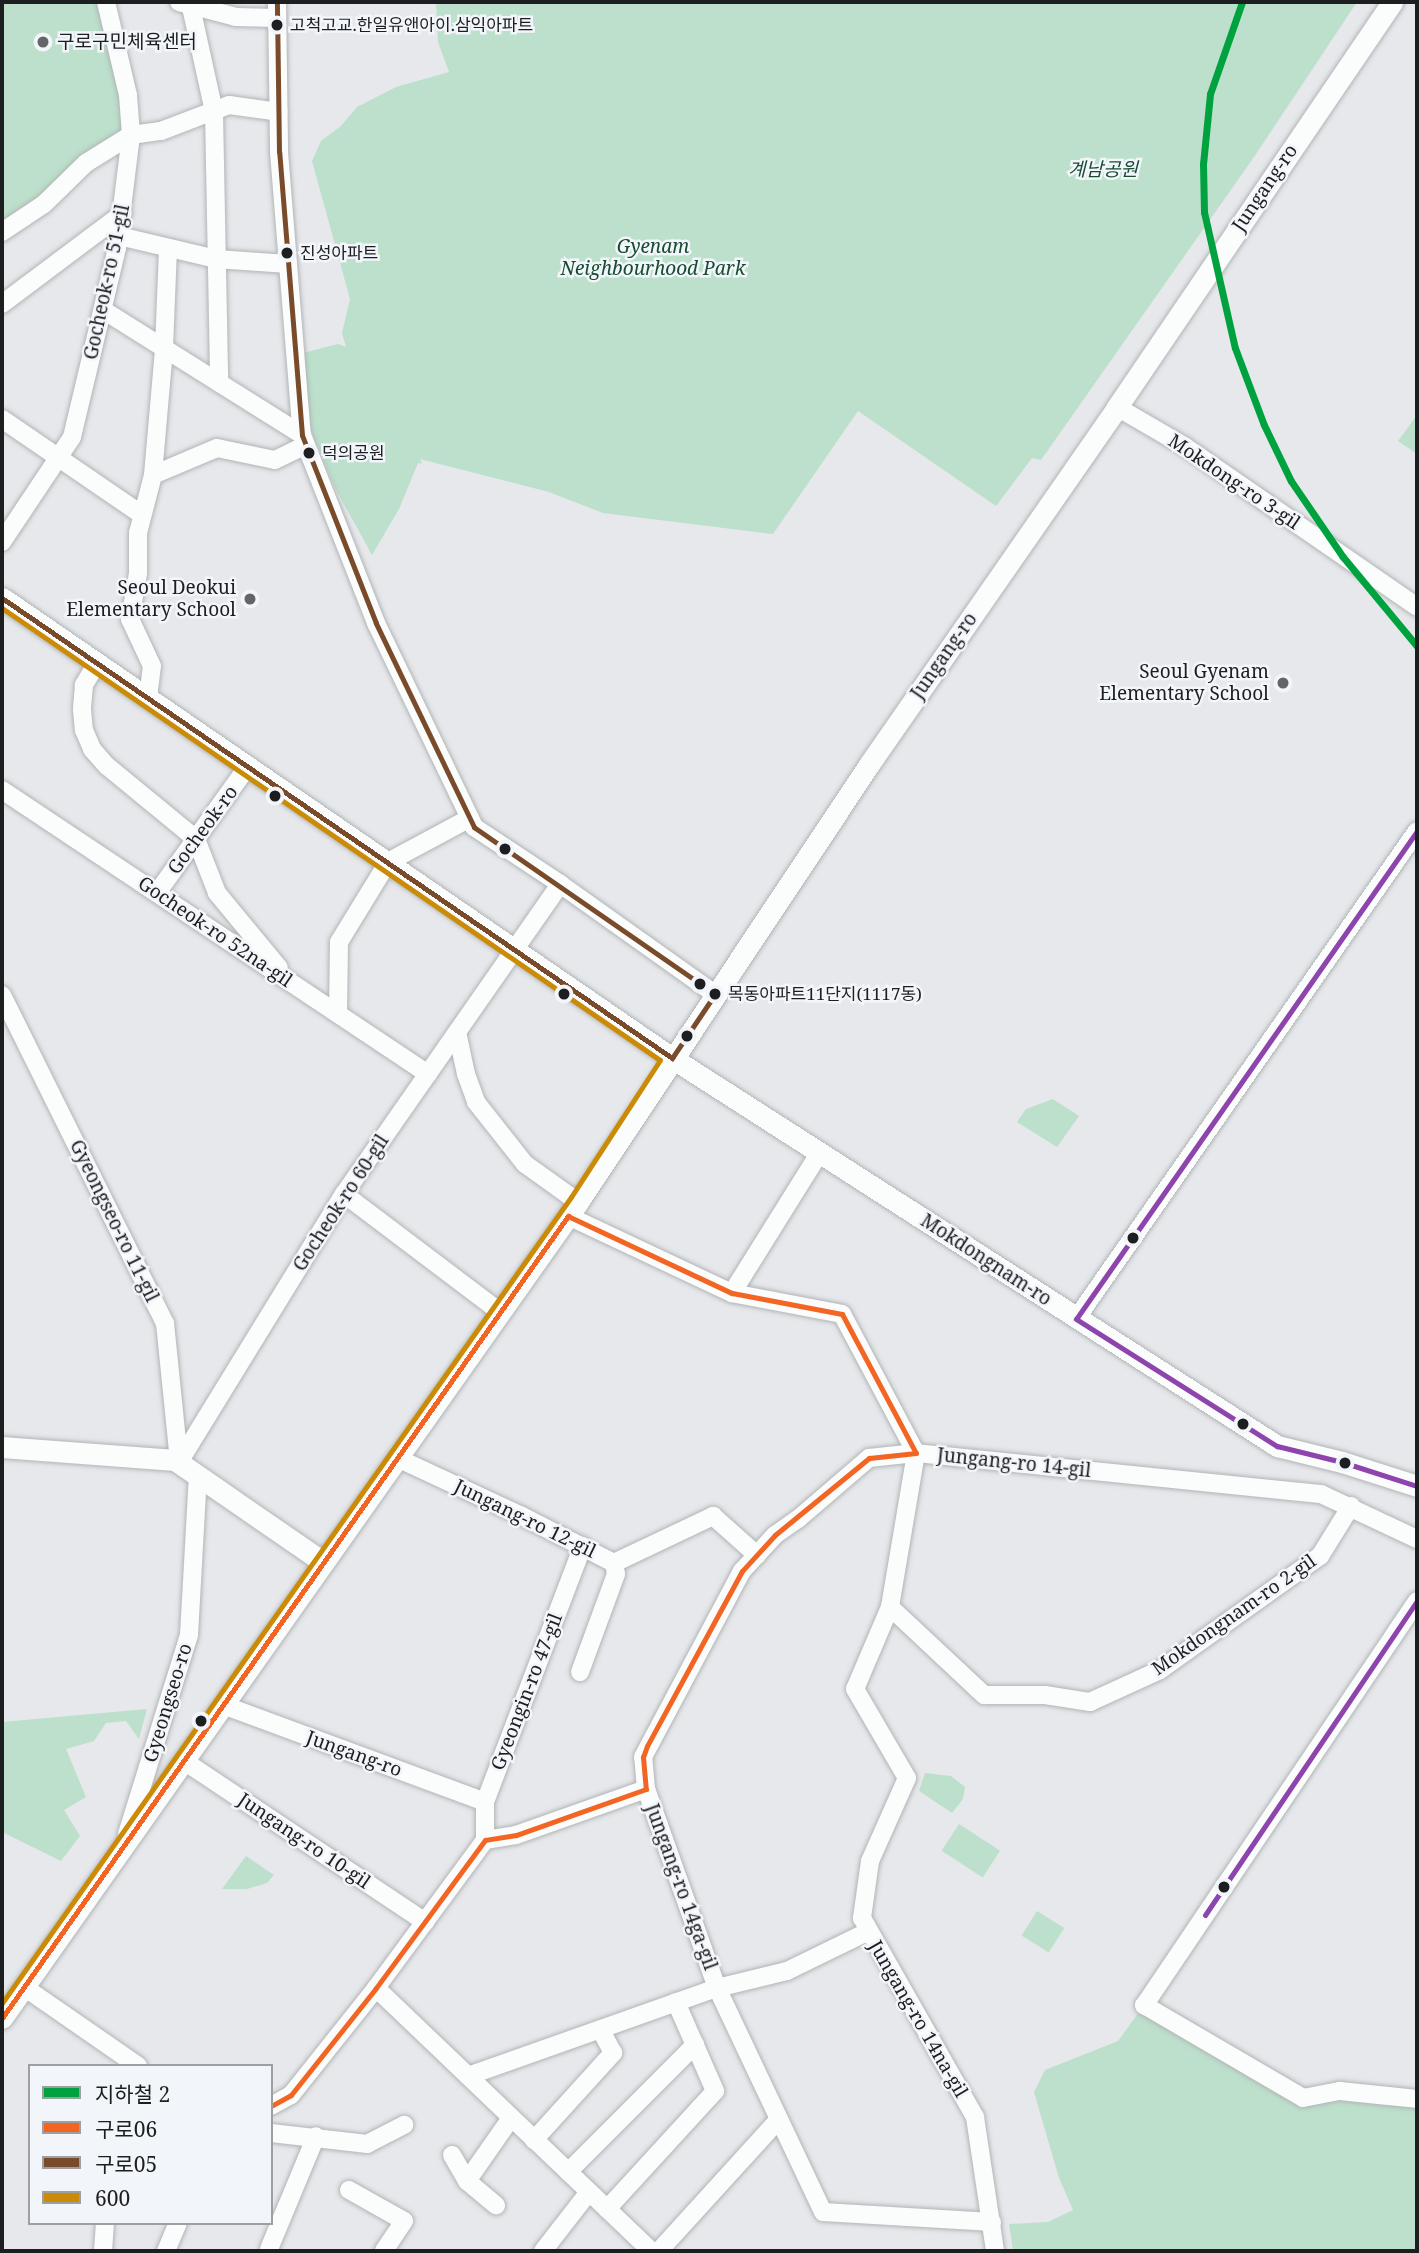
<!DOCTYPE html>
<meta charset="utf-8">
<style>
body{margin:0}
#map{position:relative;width:1419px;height:2253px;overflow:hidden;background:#e6e8eb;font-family:"Noto Serif","Noto Sans KR",serif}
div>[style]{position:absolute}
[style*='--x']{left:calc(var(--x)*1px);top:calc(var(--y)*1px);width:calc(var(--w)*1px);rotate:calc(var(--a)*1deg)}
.green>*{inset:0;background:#bce0cb;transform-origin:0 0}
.roads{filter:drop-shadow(0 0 2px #b2b4b6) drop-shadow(0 0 2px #b2b4b6)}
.minor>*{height:18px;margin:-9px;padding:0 9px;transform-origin:9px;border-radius:9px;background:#fbfcfc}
.major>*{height:21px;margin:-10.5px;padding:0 10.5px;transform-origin:10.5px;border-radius:10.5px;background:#fbfcfc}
.bus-1>*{height:5px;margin:-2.5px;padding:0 2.5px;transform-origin:2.5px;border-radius:2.5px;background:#f26522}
.bus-2>*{height:5px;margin:-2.5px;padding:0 2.5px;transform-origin:2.5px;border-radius:2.5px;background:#7a4b2a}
.bus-3>*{height:5px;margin:-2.5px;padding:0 2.5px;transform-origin:2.5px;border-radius:2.5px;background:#cb8b06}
.bus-4>*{height:5px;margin:-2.5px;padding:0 2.5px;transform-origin:2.5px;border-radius:2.5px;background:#8e44ad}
.metro-1>*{height:7px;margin:-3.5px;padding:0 3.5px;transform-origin:3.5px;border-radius:3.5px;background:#00a23f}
.dots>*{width:19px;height:19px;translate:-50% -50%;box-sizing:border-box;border:4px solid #f2f5fa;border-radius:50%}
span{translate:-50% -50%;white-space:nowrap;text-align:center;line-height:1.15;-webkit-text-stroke:5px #f2f5fa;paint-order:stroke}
.bus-label{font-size:17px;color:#1d1e20}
.left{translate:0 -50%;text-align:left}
.poi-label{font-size:19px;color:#1d1e20}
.right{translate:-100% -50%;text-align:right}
.park-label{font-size:19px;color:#164c30;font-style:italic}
.street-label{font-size:19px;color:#1d1e20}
.frame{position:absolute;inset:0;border:4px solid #1d1e20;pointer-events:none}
.legend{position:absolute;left:28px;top:2064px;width:245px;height:161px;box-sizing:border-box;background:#f2f5fa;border:2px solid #9d9fa3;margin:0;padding:9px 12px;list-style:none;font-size:21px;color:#1d1e20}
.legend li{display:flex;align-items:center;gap:14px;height:35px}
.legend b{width:35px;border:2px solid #9d9fa3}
</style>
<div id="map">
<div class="green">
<div style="clip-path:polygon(2px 2px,106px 2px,131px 135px,2px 232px)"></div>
<div style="clip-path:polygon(436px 2px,1357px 2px,1254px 157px,1041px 460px,1032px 458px,996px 506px,858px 411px,773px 534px,603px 513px,549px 492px,420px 459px,422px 464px,418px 463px,399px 509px,372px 555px,335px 488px,311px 430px,303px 353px,338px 344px,346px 347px,342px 333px,350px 299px,312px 161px,321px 141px,341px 126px,357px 107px,396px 87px,449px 72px,438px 42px)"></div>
<div style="clip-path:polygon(1417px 415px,1417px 454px,1398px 441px)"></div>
<div style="clip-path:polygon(1053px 1099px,1079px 1116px,1057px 1147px,1017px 1122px,1026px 1109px)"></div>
<div style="clip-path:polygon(147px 1709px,139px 1739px,126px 1721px,106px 1723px,94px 1741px,66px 1749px,86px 1797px,64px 1810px,80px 1836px,61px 1861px,2px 1832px,2px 1722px)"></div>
<div style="clip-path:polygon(925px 1773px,951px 1776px,965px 1787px,963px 1799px,952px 1813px,919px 1791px)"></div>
<div style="left:959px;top:1824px;width:49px;height:32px;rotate:33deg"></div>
<div style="clip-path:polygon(246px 1856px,274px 1875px,267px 1883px,247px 1889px,222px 1889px)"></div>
<div style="left:1037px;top:1911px;width:32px;height:29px;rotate:32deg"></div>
<div style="clip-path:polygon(1144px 2005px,1303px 2098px,1417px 2099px,1417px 2251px,1013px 2251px,1009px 2224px,1048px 2222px,1073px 2210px,1059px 2178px,1034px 2092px,1045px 2070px,1118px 2041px)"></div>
</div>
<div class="roads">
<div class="minor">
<div style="--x:179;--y:2;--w:59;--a:14.7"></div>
<div style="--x:236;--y:17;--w:41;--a:1.4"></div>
<div style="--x:277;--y:2;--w:150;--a:89.2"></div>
<div style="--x:279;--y:152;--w:284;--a:85.4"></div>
<div style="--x:302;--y:435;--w:202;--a:68.5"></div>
<div style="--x:376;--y:623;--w:226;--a:64.3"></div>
<div style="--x:474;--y:827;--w:103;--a:33.5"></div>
<div style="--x:560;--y:884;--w:190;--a:35.4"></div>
<div style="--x:191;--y:7;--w:107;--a:77.6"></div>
<div style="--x:214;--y:112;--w:271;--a:88.9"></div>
<div style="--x:2;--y:232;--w:50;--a:-33.7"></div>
<div style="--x:44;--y:204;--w:59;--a:-44.3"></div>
<div style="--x:86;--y:163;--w:53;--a:-31.9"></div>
<div style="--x:131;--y:135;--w:30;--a:-8"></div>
<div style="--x:161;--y:131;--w:73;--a:-20.9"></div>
<div style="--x:229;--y:105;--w:50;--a:8"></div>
<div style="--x:119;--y:236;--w:100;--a:13.3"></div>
<div style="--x:216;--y:259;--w:72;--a:4"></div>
<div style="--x:2;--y:304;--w:151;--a:-36.9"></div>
<div style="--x:103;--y:310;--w:235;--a:32.1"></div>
<div style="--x:1117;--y:407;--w:78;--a:30.2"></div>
<div style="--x:1184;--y:446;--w:283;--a:34.6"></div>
<div style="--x:2;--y:419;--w:170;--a:34.4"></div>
<div style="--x:153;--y:475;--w:69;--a:-22.9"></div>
<div style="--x:217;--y:448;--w:59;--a:11.7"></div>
<div style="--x:275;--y:460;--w:34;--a:-26"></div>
<div style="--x:2;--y:542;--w:126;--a:-56.3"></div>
<div style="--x:72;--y:437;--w:194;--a:-76.6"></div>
<div style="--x:117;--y:248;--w:114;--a:-82.9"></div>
<div style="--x:131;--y:135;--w:40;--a:-94.3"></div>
<div style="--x:128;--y:95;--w:96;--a:-103.3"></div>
<div style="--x:97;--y:663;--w:26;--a:121"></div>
<div style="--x:84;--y:685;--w:24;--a:95"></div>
<div style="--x:82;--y:709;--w:21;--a:85"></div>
<div style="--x:84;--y:730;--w:21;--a:67"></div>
<div style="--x:92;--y:749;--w:23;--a:49"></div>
<div style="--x:107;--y:766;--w:115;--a:39.4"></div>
<div style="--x:196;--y:839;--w:58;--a:68.7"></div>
<div style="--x:217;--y:893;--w:97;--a:50.4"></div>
<div style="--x:148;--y:698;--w:32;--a:-83"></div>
<div style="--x:152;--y:666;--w:52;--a:-115.1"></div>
<div style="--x:130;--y:619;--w:47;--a:-80.1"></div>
<div style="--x:138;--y:573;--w:40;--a:-90"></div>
<div style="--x:138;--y:533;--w:60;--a:-75.5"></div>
<div style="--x:153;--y:475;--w:127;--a:-85"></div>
<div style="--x:164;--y:348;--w:100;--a:-87.7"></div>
<div style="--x:2;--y:790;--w:512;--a:33.69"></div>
<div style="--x:157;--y:893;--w:156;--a:-54.4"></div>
<div style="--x:2;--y:995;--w:366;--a:63.6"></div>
<div style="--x:165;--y:1323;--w:140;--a:84.2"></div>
<div style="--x:338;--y:1014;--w:72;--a:-89.2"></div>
<div style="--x:339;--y:942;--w:94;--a:-58.5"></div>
<div style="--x:388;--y:862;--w:93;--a:-28.2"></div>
<div style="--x:457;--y:1032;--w:43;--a:77.9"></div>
<div style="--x:466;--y:1074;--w:30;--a:70"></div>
<div style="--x:476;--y:1102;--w:79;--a:51.7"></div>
<div style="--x:525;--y:1164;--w:65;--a:35.6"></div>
<div style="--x:344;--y:1194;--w:196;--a:37.1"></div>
<div style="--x:568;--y:1216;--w:181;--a:25.2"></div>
<div style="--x:732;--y:1293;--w:112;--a:10.8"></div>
<div style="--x:842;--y:1314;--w:157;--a:62"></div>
<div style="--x:732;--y:1293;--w:166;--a:-58"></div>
<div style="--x:1076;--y:1319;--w:595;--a:-55.06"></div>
<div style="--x:916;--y:1453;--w:156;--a:99.6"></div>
<div style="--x:890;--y:1607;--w:89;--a:113.1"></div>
<div style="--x:855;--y:1689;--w:103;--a:59.7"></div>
<div style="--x:907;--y:1778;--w:91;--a:114"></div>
<div style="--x:870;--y:1861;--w:58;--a:98"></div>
<div style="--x:862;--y:1918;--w:229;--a:60.4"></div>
<div style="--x:975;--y:2117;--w:135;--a:81.5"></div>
<div style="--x:397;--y:1458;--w:136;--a:24.9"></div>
<div style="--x:520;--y:1515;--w:106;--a:27.1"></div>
<div style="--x:614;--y:1563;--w:110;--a:-25.4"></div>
<div style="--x:713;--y:1516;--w:59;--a:41.6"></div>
<div style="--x:175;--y:1460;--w:4;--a:27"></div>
<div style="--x:179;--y:1462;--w:315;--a:-58.4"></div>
<div style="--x:344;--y:1194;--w:378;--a:-55.1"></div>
<div style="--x:1417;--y:1601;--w:488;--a:124"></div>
<div style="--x:1144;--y:2005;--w:184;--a:30.3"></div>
<div style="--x:1303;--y:2098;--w:38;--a:-11"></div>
<div style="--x:1340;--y:2091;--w:77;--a:5.9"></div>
<div style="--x:890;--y:1607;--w:129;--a:43.1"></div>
<div style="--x:984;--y:1695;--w:61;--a:0"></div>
<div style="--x:1045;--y:1695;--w:46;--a:8.8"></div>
<div style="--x:1090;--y:1702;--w:77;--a:-24.6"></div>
<div style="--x:1160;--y:1670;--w:196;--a:-35.5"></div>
<div style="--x:1320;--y:1556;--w:59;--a:-58.2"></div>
<div style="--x:580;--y:1672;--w:104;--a:-69.8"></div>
<div style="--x:616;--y:1574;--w:11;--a:-100"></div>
<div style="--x:223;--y:1705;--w:279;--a:20.3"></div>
<div style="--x:184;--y:1761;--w:290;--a:33.7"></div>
<div style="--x:127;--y:1834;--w:208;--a:-72.7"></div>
<div style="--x:189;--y:1635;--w:160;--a:-86.8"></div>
<div style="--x:485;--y:1840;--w:31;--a:-9"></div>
<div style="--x:516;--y:1835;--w:138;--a:-19.5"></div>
<div style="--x:24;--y:1987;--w:139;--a:34.7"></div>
<div style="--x:376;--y:1988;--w:381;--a:43.7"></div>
<div style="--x:468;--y:2076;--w:264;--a:-19.5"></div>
<div style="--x:717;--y:1988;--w:72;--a:-13.7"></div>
<div style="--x:787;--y:1971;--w:89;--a:-26"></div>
<div style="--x:271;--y:2106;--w:23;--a:-29"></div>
<div style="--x:291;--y:2095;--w:137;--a:-51.5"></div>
<div style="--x:376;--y:1988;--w:184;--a:-53.6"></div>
<div style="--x:485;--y:1840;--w:38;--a:-90"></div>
<div style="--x:485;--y:1802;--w:274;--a:-69.1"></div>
<div style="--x:271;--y:2133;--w:97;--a:6.5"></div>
<div style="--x:367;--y:2144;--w:42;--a:-27.2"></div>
<div style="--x:534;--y:2140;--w:118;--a:-47.8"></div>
<div style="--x:613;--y:2053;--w:27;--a:-118"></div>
<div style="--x:452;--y:2155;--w:30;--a:60"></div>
<div style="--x:467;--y:2181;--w:38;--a:40"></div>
<div style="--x:568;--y:2172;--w:180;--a:-45"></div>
<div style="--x:467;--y:2181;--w:77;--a:-55.1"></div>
<div style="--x:349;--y:2190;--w:63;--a:29.4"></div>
<div style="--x:404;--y:2221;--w:36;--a:124"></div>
<div style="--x:607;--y:2209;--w:160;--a:-47.5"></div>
<div style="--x:715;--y:2091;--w:97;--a:-113.7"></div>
<div style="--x:992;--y:2222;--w:169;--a:-176.6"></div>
<div style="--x:823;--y:2212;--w:248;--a:-115.3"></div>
<div style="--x:717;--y:1988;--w:211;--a:-109.6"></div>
<div style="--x:646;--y:1789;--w:32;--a:-95"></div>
<div style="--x:643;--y:1757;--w:211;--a:-62"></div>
<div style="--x:742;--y:1571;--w:49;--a:-47.5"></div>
<div style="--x:775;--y:1535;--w:28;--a:-35"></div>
<div style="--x:798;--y:1519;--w:94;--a:-40.7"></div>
<div style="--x:869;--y:1458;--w:47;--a:-6.1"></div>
<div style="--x:916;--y:1453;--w:407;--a:5.8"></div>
<div style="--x:1321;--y:1494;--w:106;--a:25.1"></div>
<div style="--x:269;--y:2249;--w:122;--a:-67.4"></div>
<div style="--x:103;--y:2251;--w:28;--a:-86"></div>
<div style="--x:166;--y:2251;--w:30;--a:-67"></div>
<div style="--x:543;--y:2251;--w:75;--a:-52.1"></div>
<div style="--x:659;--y:2251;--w:178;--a:-47.7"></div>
</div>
<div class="major">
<div style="--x:2;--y:598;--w:813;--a:34.47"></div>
<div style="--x:672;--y:1058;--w:719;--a:32.67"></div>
<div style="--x:1277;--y:1446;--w:67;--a:13.8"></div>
<div style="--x:1342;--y:1462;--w:79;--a:17.7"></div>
<div style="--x:2;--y:1447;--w:173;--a:4.3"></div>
<div style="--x:175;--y:1460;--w:180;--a:34.6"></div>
<div style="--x:2;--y:2018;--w:999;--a:-54.78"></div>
<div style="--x:578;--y:1202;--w:527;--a:-56.37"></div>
<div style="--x:870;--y:763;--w:433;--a:-55.2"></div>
<div style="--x:1117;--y:407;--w:490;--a:-55.8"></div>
</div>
</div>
<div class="bus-1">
<div style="--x:2;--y:2018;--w:982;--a:-54.79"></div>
<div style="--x:568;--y:1216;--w:181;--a:25.2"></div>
<div style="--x:732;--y:1293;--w:112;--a:10.8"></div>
<div style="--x:842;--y:1314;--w:157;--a:62"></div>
<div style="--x:916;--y:1453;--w:47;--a:173.9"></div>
<div style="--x:869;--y:1458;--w:122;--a:140.7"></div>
<div style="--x:775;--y:1535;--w:49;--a:132.5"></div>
<div style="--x:742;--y:1571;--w:199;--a:118.5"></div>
<div style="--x:647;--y:1746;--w:12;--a:110"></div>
<div style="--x:643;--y:1757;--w:32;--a:85"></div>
<div style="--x:646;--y:1789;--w:138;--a:160.5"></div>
<div style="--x:516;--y:1835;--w:31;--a:171"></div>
<div style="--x:485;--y:1840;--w:184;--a:126.4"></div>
<div style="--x:376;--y:1988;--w:137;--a:128.5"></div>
<div style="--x:291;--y:2095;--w:23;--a:151"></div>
</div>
<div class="bus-2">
<div style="--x:2;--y:598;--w:813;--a:34.47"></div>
<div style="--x:672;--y:1058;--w:77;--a:-56.1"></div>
<div style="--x:715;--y:994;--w:293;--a:-145.3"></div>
<div style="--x:474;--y:827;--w:226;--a:-115.7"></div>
<div style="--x:376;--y:623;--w:202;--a:-111.5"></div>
<div style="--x:302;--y:435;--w:284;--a:-94.6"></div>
<div style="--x:279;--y:152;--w:150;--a:-90.8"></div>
</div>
<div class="bus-3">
<div style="--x:2;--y:608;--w:798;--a:34.49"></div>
<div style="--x:660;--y:1060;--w:163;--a:123"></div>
<div style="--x:571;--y:1197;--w:987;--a:125.22"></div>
</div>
<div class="bus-4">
<div style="--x:1417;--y:831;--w:595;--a:124.94"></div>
<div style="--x:1076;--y:1319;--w:238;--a:32.3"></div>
<div style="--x:1277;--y:1446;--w:67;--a:13.8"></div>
<div style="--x:1342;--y:1462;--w:79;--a:17.7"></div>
<div style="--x:1205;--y:1915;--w:379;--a:-56"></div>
</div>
<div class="metro-1">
<div style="--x:1242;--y:2;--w:97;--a:109.2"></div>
<div style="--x:1210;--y:94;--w:70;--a:95.7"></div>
<div style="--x:1203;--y:164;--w:48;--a:88.8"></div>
<div style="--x:1204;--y:212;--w:139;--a:77.2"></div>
<div style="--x:1235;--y:348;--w:82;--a:69.4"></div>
<div style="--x:1264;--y:425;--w:62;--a:64.3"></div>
<div style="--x:1291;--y:481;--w:92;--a:55.6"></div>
<div style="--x:1343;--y:557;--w:116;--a:50.3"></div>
</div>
<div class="dots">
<div style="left:277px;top:25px;background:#1d1e20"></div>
<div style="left:43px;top:42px;background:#636567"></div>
<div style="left:287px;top:253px;background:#1d1e20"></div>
<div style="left:309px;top:453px;background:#1d1e20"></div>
<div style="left:250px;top:599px;background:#636567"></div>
<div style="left:1283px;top:683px;background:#636567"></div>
<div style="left:275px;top:796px;background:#1d1e20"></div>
<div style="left:505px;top:849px;background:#1d1e20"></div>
<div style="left:700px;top:984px;background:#1d1e20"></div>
<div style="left:564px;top:994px;background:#1d1e20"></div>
<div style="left:715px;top:994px;background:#1d1e20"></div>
<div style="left:687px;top:1036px;background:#1d1e20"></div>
<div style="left:1133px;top:1238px;background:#1d1e20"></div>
<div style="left:1243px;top:1424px;background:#1d1e20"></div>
<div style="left:1345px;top:1463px;background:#1d1e20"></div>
<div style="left:201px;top:1721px;background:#1d1e20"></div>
<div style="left:1224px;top:1887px;background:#1d1e20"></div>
</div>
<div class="bus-label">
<span class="left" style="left:290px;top:25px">고척고교.한일유앤아이.삼익아파트</span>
<span class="left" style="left:300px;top:253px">진성아파트</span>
<span class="left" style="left:322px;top:453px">덕의공원</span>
<span class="left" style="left:728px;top:994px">목동아파트11단지(1117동)</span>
</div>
<div class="poi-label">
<span class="left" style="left:57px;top:42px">구로구민체육센터</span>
<span class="right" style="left:236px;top:599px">Seoul Deokui<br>Elementary School</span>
<span class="right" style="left:1269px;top:683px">Seoul Gyenam<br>Elementary School</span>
</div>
<div class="park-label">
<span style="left:1103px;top:170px">계남공원</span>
<span style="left:653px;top:258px">Gyenam<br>Neighbourhood Park</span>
</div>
<div class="street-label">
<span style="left:1265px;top:188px;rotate:-56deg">Jungang-ro</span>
<span style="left:107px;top:282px;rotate:-78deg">Gocheok-ro 51-gil</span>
<span style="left:1234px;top:482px;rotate:34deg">Mokdong-ro 3-gil</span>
<span style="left:944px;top:656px;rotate:-55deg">Jungang-ro</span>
<span style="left:203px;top:830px;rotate:-54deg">Gocheok-ro</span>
<span style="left:215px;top:932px;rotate:34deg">Gocheok-ro 52na-gil</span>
<span style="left:341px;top:1203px;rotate:-57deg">Gocheok-ro 60-gil</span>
<span style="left:114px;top:1221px;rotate:64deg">Gyeongseo-ro 11-gil</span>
<span style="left:986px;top:1260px;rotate:33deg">Mokdongnam-ro</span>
<span style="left:1014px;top:1463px;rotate:6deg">Jungang-ro 14-gil</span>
<span style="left:525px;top:1519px;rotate:26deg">Jungang-ro 12-gil</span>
<span style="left:1234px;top:1615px;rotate:-35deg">Mokdongnam-ro 2-gil</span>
<span style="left:527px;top:1692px;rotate:-69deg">Gyeongin-ro 47-gil</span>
<span style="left:168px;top:1703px;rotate:-73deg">Gyeongseo-ro</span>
<span style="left:354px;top:1754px;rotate:20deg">Jungang-ro</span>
<span style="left:304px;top:1841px;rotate:34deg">Jungang-ro 10-gil</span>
<span style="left:681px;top:1887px;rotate:70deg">Jungang-ro 14ga-gil</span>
<span style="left:918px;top:2019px;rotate:60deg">Jungang-ro 14na-gil</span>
</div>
<div class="frame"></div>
<ul class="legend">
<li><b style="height:9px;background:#00a23f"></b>지하철 2</li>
<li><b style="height:9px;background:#f26522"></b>구로06</li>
<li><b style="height:9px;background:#7a4b2a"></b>구로05</li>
<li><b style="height:9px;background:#cb8b06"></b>600</li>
</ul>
</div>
